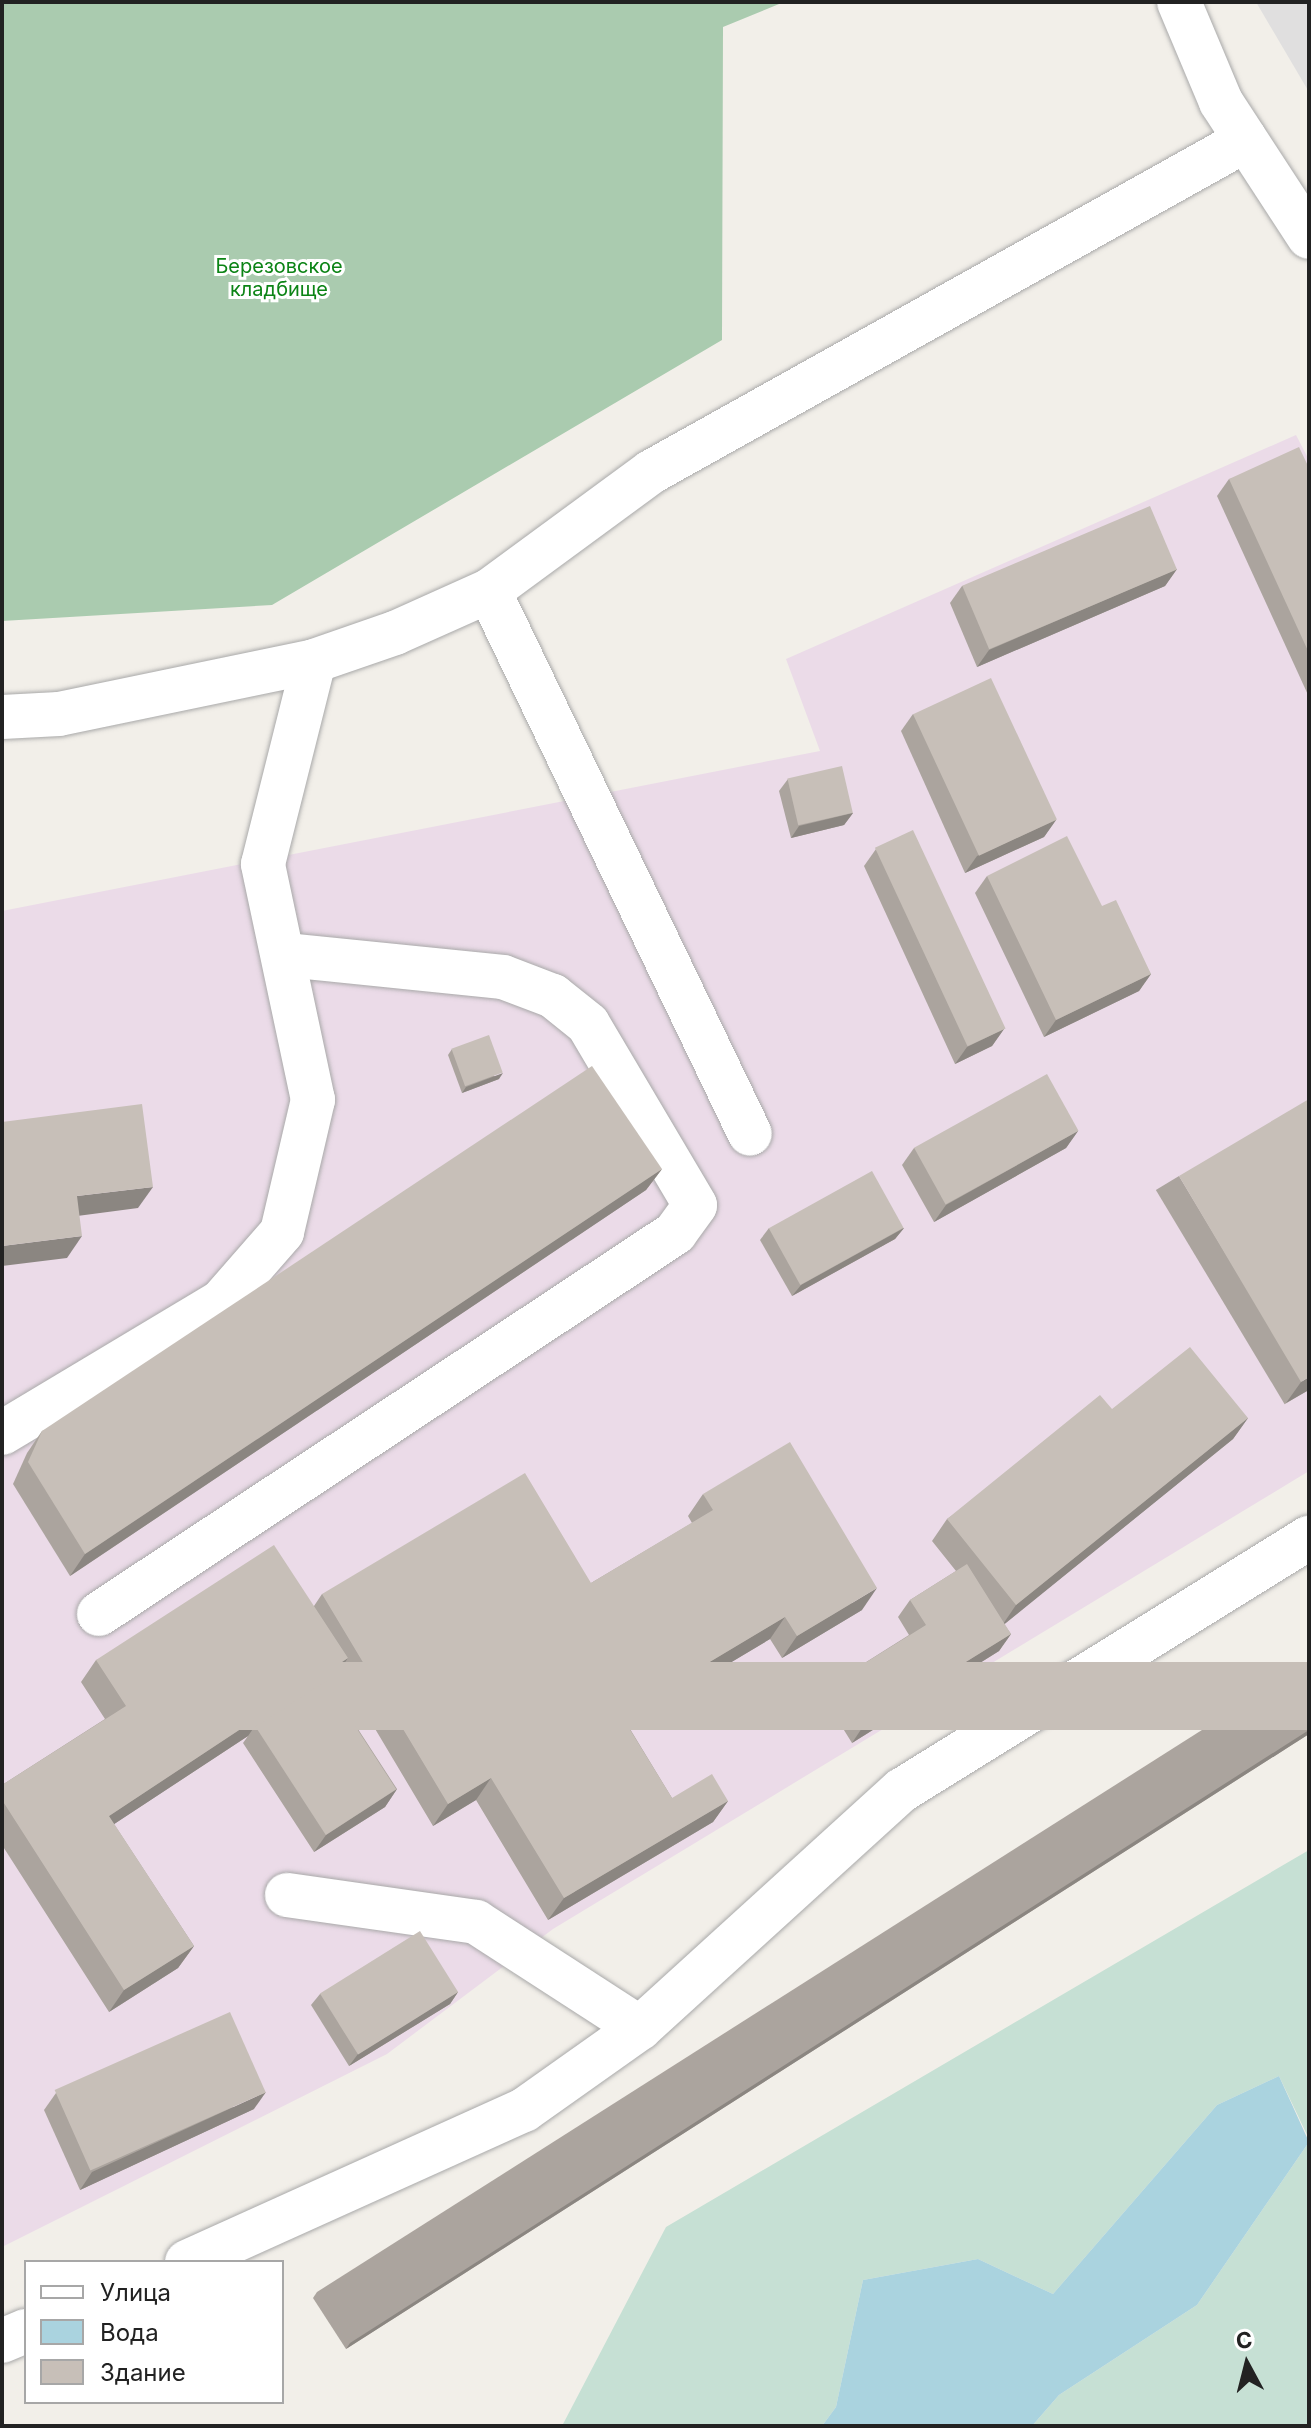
<!DOCTYPE html>
<meta charset="utf-8">
<style>
body{margin:0}
#map{position:relative;width:1311px;height:2428px;overflow:hidden;background:#f2efe9;font-family:Inter,sans-serif}
div>[style]{position:absolute}
[style*='--x']{left:calc(var(--x)*1px);top:calc(var(--y)*1px);width:calc(var(--w)*1px);rotate:calc(var(--a)*1deg)}
.residential>*{inset:0;background:#e0dfdf}
.industrial>*{inset:0;background:#ebdbe8}
.wetland>*{inset:0;background:#c6e0d4}
.cemetery>*{inset:0;background:#aacbaf}
.water>*{inset:0;background:#aad3df}
.roads{filter:drop-shadow(0 0 2px #a9a9a9) drop-shadow(0 0 2px #a9a9a9)}
.minor>*{height:44px;margin:-22px;padding:0 22px;transform-origin:22px;border-radius:22px;background:#fff}
.wall>*{inset:0;background:#aba49e;transform-origin:0 0}
.shaded-wall>*{inset:0;background:#8b8681}
.building>*{inset:0;background:#c7bfb8;transform-origin:0 0}
span{translate:-50% -50%;white-space:nowrap;text-align:center;line-height:1.15;-webkit-text-stroke:6px #fff;paint-order:stroke}
.park-label{font-size:20px;color:#0c8416}
.frame{position:absolute;inset:0;border:4px solid #222;pointer-events:none}
.legend{position:absolute;left:24px;top:2260px;width:260px;height:144px;box-sizing:border-box;background:#fff;border:2px solid #a7a7a7;margin:0;padding:10px 14px;list-style:none;font-size:24px;color:#222}
.legend li{display:flex;align-items:center;gap:16px;height:40px}
.legend b{width:40px;border:2px solid #a7a7a7}
.north{position:absolute;left:1207px;top:2324px;width:80px;height:80px;-webkit-text-stroke:6px #fff;paint-order:stroke;rotate:353deg;font-size:22px;font-weight:700;line-height:32px;text-align:center;color:#222}
.north::after{content:'';display:block;margin:auto;width:28px;height:36px;background:#222;clip-path:polygon(50% 0,100% 100%,50% 72%,0 100%)}
</style>
<div id="map">
<div class="residential">
<div style="clip-path:polygon(1256px 2px,1309px 2px,1309px 92px)"></div>
</div>
<div class="industrial">
<div style="clip-path:polygon(1296px 435px,1309px 460px,1309px 1471px,553px 1929px,387px 2054px,2px 2247px,2px 911px,820px 751px,786px 659px)"></div>
</div>
<div class="wetland">
<div style="clip-path:polygon(1309px 1850px,1309px 2139px,1279px 2076px,1217px 2105px,1053px 2294px,978px 2259px,863px 2280px,836px 2407px,822px 2426px,562px 2426px,666px 2227px)"></div>
<div style="clip-path:polygon(1309px 2142px,1309px 2426px,1032px 2426px,1059px 2395px,1197px 2305px)"></div>
</div>
<div class="cemetery">
<div style="clip-path:polygon(2px 2px,784px 2px,723px 27px,722px 340px,272px 605px,2px 621px)"></div>
</div>
<div class="water">
<div style="clip-path:polygon(1279px 2076px,1309px 2142px,1197px 2305px,1059px 2395px,1032px 2426px,822px 2426px,836px 2407px,863px 2280px,978px 2259px,1053px 2294px,1217px 2105px)"></div>
</div>
<div class="roads">
<div class="minor">
<div style="--x:1179;--y:2;--w:108;--a:67.2"></div>
<div style="--x:1221;--y:102;--w:161;--a:56.9"></div>
<div style="--x:489;--y:591;--w:602;--a:64.33"></div>
<div style="--x:2;--y:717;--w:57;--a:-3"></div>
<div style="--x:59;--y:714;--w:260;--a:-11.7"></div>
<div style="--x:314;--y:661;--w:86;--a:-19.1"></div>
<div style="--x:395;--y:633;--w:103;--a:-24.1"></div>
<div style="--x:489;--y:591;--w:201;--a:-36.3"></div>
<div style="--x:651;--y:472;--w:681;--a:-29.16"></div>
<div style="--x:2;--y:1433;--w:255;--a:-30.9"></div>
<div style="--x:221;--y:1302;--w:93;--a:-48.9"></div>
<div style="--x:282;--y:1232;--w:136;--a:-76.8"></div>
<div style="--x:313;--y:1100;--w:241;--a:-102"></div>
<div style="--x:263;--y:864;--w:209;--a:-75.9"></div>
<div style="--x:99;--y:1614;--w:691;--a:-33.48"></div>
<div style="--x:675;--y:1233;--w:34;--a:-54"></div>
<div style="--x:695;--y:1205;--w:210;--a:-120.6"></div>
<div style="--x:588;--y:1024;--w:45;--a:-141.3"></div>
<div style="--x:553;--y:996;--w:53;--a:-159.2"></div>
<div style="--x:503;--y:977;--w:219;--a:-174.2"></div>
<div style="--x:287;--y:1895;--w:191;--a:8.1"></div>
<div style="--x:476;--y:1922;--w:195;--a:32.9"></div>
<div style="--x:187;--y:2262;--w:370;--a:-24.3"></div>
<div style="--x:524;--y:2110;--w:142;--a:-35.3"></div>
<div style="--x:640;--y:2028;--w:354;--a:-42.3"></div>
<div style="--x:902;--y:1790;--w:479;--a:-31.8"></div>
<div style="--x:2;--y:2341;--w:26;--a:-23"></div>
</div>
</div>
<div class="wall">
<div style="clip-path:polygon(1309px 468px,1309px 697px,1217px 496px,1229px 479px)"></div>
<div style="clip-path:polygon(1177px 569px,1165px 586px,977px 667px,950px 603px,962px 586px)"></div>
<div style="clip-path:polygon(913px 714px,1056px 820px,1044px 837px,965px 873px,901px 731px)"></div>
<div style="clip-path:polygon(788px 779px,853px 813px,844px 825px,791px 838px,779px 791px)"></div>
<div style="clip-path:polygon(876px 849px,1004px 1029px,992px 1046px,955px 1064px,864px 866px)"></div>
<div style="clip-path:polygon(987px 876px,1102px 906px,1151px 974px,1139px 991px,1044px 1037px,975px 893px)"></div>
<div style="clip-path:polygon(452px 1049px,499px 1079px,462px 1093px,448px 1055px)"></div>
<div style="clip-path:polygon(1078px 1131px,1066px 1148px,934px 1222px,902px 1165px,914px 1148px)"></div>
<div style="clip-path:polygon(662px 1169px,646px 1190px,70px 1576px,13px 1484px,27px 1453px,42px 1431px)"></div>
<div style="left:1179px;top:1176px;width:250px;height:27px;rotate:59deg"></div>
<div style="clip-path:polygon(769px 1228px,904px 1228px,895px 1239px,792px 1296px,760px 1240px)"></div>
<div style="clip-path:polygon(1112px 1409px,1248px 1418px,1233px 1439px,1004px 1624px,1011px 1634px,999px 1651px,852px 1743px,824px 1698px,836px 1681px,909px 1635px,898px 1617px,910px 1600px,956px 1571px,932px 1541px,947px 1519px)"></div>
<div style="clip-path:polygon(703px 1494px,862px 1610px,782px 1658px,770px 1639px,627px 1724px,672px 1798px,728px 1801px,713px 1822px,548px 1920px,476px 1800px,433px 1826px,340px 1670px,333px 1680px,328px 1683px,397px 1789px,385px 1807px,314px 1852px,243px 1743px,248px 1736px,114px 1824px,194px 1946px,178px 1968px,109px 2012px,2px 1845px,2px 1785px,105px 1719px,81px 1682px,96px 1660px,314px 1606px,322px 1594px,591px 1583px,692px 1523px,688px 1516px)"></div>
<div style="clip-path:polygon(1309px 1662px,1309px 1734px,346px 2349px,313px 2298px,317px 2292px)"></div>
<div style="clip-path:polygon(458px 1992px,450px 2004px,349px 2066px,311px 2005px,320px 1994px)"></div>
<div style="clip-path:polygon(56px 2093px,254px 2109px,80px 2190px,44px 2110px)"></div>
</div>
<div class="shaded-wall">
<div style="clip-path:polygon(1177px 569px,1165px 586px,977px 667px,989px 650px)"></div>
<div style="clip-path:polygon(853px 813px,844px 825px,791px 838px,799px 826px)"></div>
<div style="clip-path:polygon(1056px 820px,1044px 837px,965px 873px,977px 856px)"></div>
<div style="clip-path:polygon(1151px 974px,1139px 991px,1044px 1037px,1056px 1020px)"></div>
<div style="clip-path:polygon(1004px 1029px,992px 1046px,955px 1064px,967px 1047px)"></div>
<div style="clip-path:polygon(503px 1073px,499px 1079px,462px 1093px,466px 1087px)"></div>
<div style="clip-path:polygon(1078px 1131px,1066px 1148px,934px 1222px,946px 1205px)"></div>
<div style="clip-path:polygon(662px 1169px,646px 1190px,70px 1576px,85px 1554px)"></div>
<div style="clip-path:polygon(153px 1187px,138px 1208px,62px 1218px,77px 1196px)"></div>
<div style="clip-path:polygon(904px 1228px,895px 1239px,792px 1296px,801px 1285px)"></div>
<div style="clip-path:polygon(82px 1236px,67px 1258px,2px 1266px,2px 1246px)"></div>
<div style="clip-path:polygon(1309px 1377px,1309px 1390px,1286px 1403px,1301px 1382px)"></div>
<div style="clip-path:polygon(1248px 1418px,1233px 1439px,1001px 1627px,1016px 1605px)"></div>
<div style="clip-path:polygon(877px 1588px,862px 1610px,782px 1658px,797px 1636px)"></div>
<div style="clip-path:polygon(785px 1617px,770px 1639px,606px 1737px,621px 1715px)"></div>
<div style="clip-path:polygon(1011px 1634px,999px 1651px,852px 1743px,864px 1725px)"></div>
<div style="clip-path:polygon(348px 1658px,333px 1680px,258px 1729px,255px 1726px,248px 1736px,93px 1838px,109px 1816px)"></div>
<div style="clip-path:polygon(1309px 1730px,1309px 1734px,346px 2349px,350px 2343px)"></div>
<div style="clip-path:polygon(491px 1778px,476px 1800px,433px 1826px,448px 1804px)"></div>
<div style="clip-path:polygon(397px 1789px,385px 1807px,314px 1852px,326px 1835px)"></div>
<div style="clip-path:polygon(728px 1801px,713px 1822px,548px 1920px,564px 1898px)"></div>
<div style="clip-path:polygon(194px 1946px,178px 1968px,109px 2012px,124px 1990px)"></div>
<div style="clip-path:polygon(458px 1992px,450px 2004px,349px 2066px,358px 2054px)"></div>
<div style="clip-path:polygon(266px 2092px,254px 2109px,80px 2190px,92px 2172px)"></div>
</div>
<div class="building">
<div style="clip-path:polygon(1299px 447px,1309px 468px,1309px 653px,1229px 479px)"></div>
<div style="left:1150px;top:506px;width:69px;height:204px;rotate:67deg"></div>
<div style="left:991px;top:678px;width:156px;height:86px;rotate:65deg"></div>
<div style="left:842px;top:766px;width:48px;height:56px;rotate:77deg"></div>
<div style="left:913px;top:830px;width:219px;height:42px;rotate:65deg"></div>
<div style="clip-path:polygon(1067px 836px,1102px 906px,1116px 900px,1151px 974px,1056px 1020px,987px 876px)"></div>
<div style="left:489px;top:1035px;width:40px;height:40px;rotate:70deg"></div>
<div style="clip-path:polygon(592px 1066px,662px 1169px,85px 1554px,28px 1462px,42px 1431px)"></div>
<div style="left:1047px;top:1074px;width:65px;height:152px;rotate:61deg"></div>
<div style="clip-path:polygon(1309px 1099px,1309px 1377px,1301px 1382px,1179px 1176px)"></div>
<div style="clip-path:polygon(142px 1104px,153px 1187px,77px 1196px,82px 1236px,2px 1246px,2px 1122px)"></div>
<div style="left:872px;top:1171px;width:65px;height:118px;rotate:61deg"></div>
<div style="clip-path:polygon(1190px 1347px,1248px 1418px,1016px 1605px,947px 1519px,1100px 1395px,1112px 1409px)"></div>
<div style="clip-path:polygon(790px 1442px,877px 1588px,797px 1636px,785px 1617px,621px 1715px,672px 1798px,712px 1774px,728px 1801px,564px 1898px,491px 1778px,448px 1804px,322px 1594px,525px 1473px,591px 1583px,713px 1510px,703px 1494px)"></div>
<div style="clip-path:polygon(274px 1545px,348px 1658px,109px 1816px,194px 1946px,124px 1990px,2px 1800px,2px 1785px,126px 1706px,96px 1660px)"></div>
<div style="clip-path:polygon(967px 1564px,1011px 1634px,864px 1725px,836px 1681px,926px 1625px,910px 1600px)"></div>
<div style="left:1309px;top:1662px;width:68px;height:1175px;rotate:90deg"></div>
<div style="left:326px;top:1681px;width:129px;height:84px;rotate:57deg"></div>
<div style="left:420px;top:1931px;width:72px;height:118px;rotate:58deg"></div>
<div style="left:230px;top:2012px;width:88px;height:192px;rotate:66deg"></div>
</div>
<div class="park-label">
<span style="left:279px;top:278px">Березовское<br>кладбище</span>
</div>
<div class="frame"></div>
<ul class="legend">
<li><b style="height:10px;background:#fff"></b>Улица</li>
<li><b style="height:22px;background:#aad3df"></b>Вода</li>
<li><b style="height:22px;background:#c7bfb8"></b>Здание</li>
</ul>
<div class="north">С</div>
</div>
